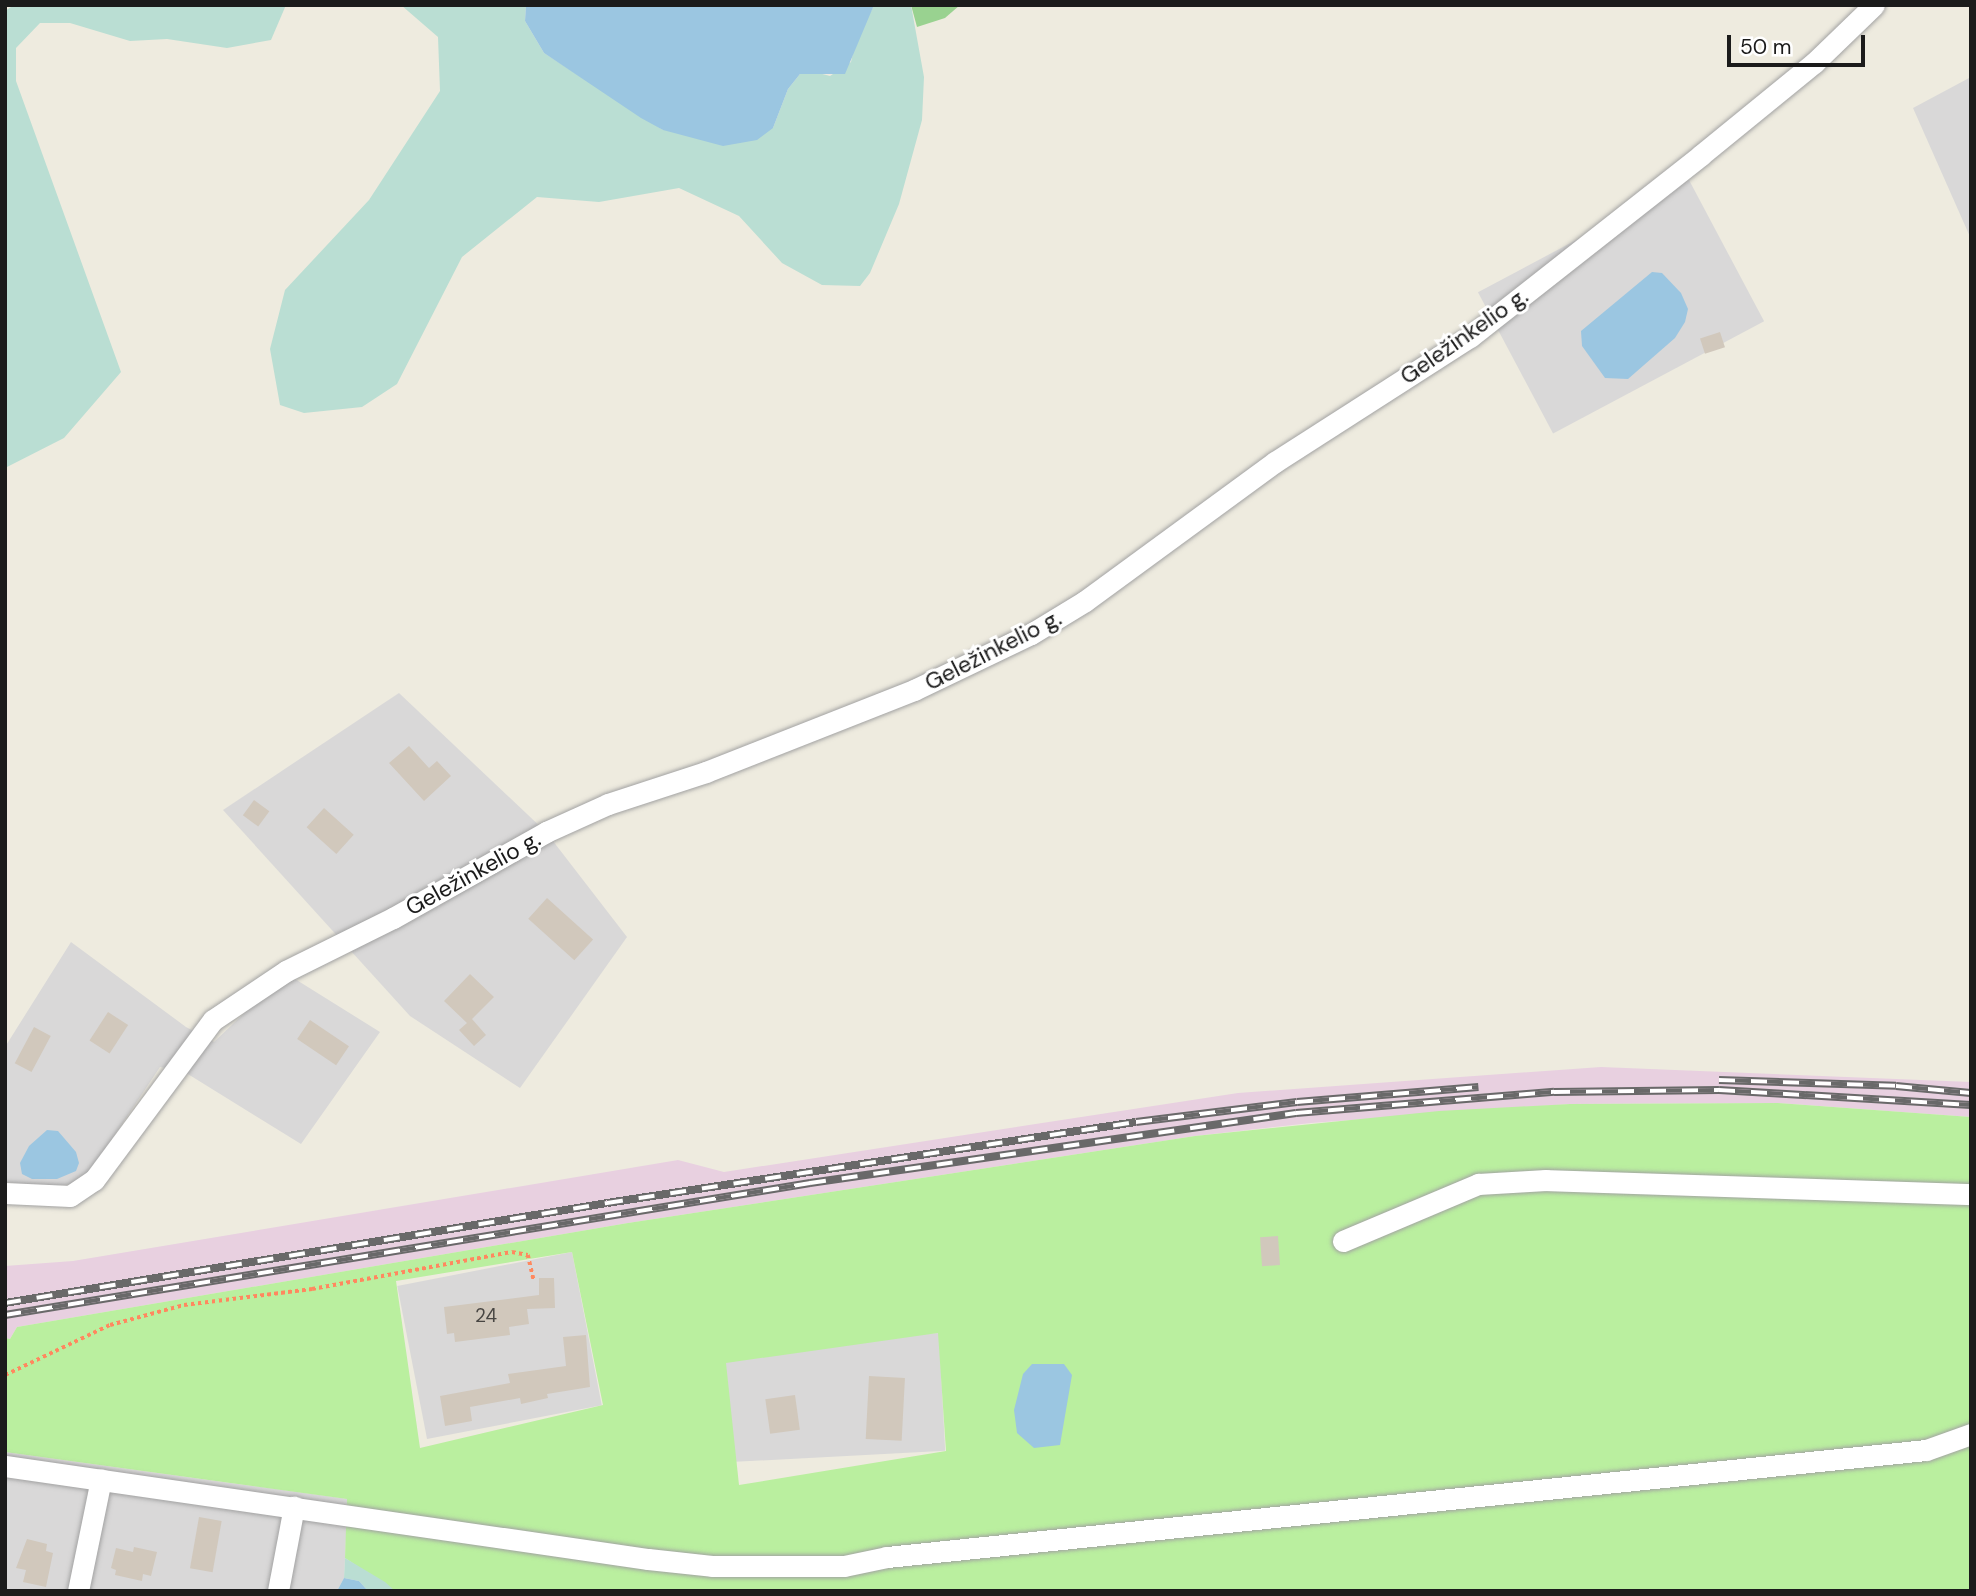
<!DOCTYPE html>
<meta charset="utf-8">
<style>
body{margin:0}
#map{position:relative;width:1976px;height:1596px;overflow:hidden;background:#eeebdf;font-family:"DM Sans",sans-serif}
div>[style]{position:absolute}
[style*='--x']{left:calc(var(--x)*1px);top:calc(var(--y)*1px);width:calc(var(--w)*1px);rotate:calc(var(--a)*1deg)}
.residential>*{inset:0;background:#d9d8d8;transform-origin:0 0}
.industrial>*{inset:0;background:#e8d0e0}
.grass>*{inset:0;background:#baef9f}
.forest>*{inset:0;background:#99d290}
.wetland>*{inset:0;background:#baded3}
.water>*{inset:0;background:#9bc6e1}
.building>*{inset:0;background:#d1c8bc;transform-origin:0 0}
.path>*{height:3.5px;margin-top:-1.75px;transform-origin:0;background:repeating-linear-gradient(90deg,#ff885f 0 3.5px,transparent 0 7px)}
.roads{filter:drop-shadow(0 0 2px #a2a2a2) drop-shadow(0 0 2px #a2a2a2)}
.minor>*{height:21px;margin:-10.5px;padding:0 10.5px;transform-origin:10.5px;border-radius:10.5px;background:#fff}
.rail>*{height:8px;margin-top:-4px;transform-origin:0;background:repeating-linear-gradient(90deg,#fff 0 16px,#696969 0 32px);box-sizing:border-box;border-block:2px solid #696969}
span{translate:-50% -50%;white-space:nowrap;text-align:center;line-height:1.15;-webkit-text-stroke:6px #fff;paint-order:stroke}
.number-label{font-size:19px;color:#484643}
.number-label span{-webkit-text-stroke-width:0}
.street-label{font-size:23px;color:#1b1b1b}
.frame{position:absolute;inset:0;border:7px solid #1b1b1b;pointer-events:none}
.scale{position:absolute;left:1727px;top:35px;width:138px;height:32px;box-sizing:border-box;border:4px solid #1b1b1b;border-top:0;padding-left:9px;font-size:21px;line-height:24px;white-space:nowrap;color:#1b1b1b;-webkit-text-stroke:5px #fff;paint-order:stroke}
</style>
<div id="map">
<div class="residential">
<div style="clip-path:polygon(1971px 77px,1971px 239px,1913px 108px)"></div>
<div style="left:1689px;top:180px;width:160px;height:239px;rotate:62deg"></div>
<div style="clip-path:polygon(399px 693px,546px 832px,627px 937px,520px 1088px,410px 1016px,223px 810px)"></div>
<div style="clip-path:polygon(71px 942px,186px 1027px,214px 1042px,255px 1003px,295px 979px,380px 1032px,301px 1144px,183px 1071px,160px 1067px,90px 1172px,71px 1184px,48px 1187px,5px 1182px,5px 1047px)"></div>
<div style="left:572px;top:1252px;width:156px;height:178px;rotate:79deg"></div>
<div style="left:939px;top:1333px;width:118px;height:215px;rotate:87deg"></div>
<div style="clip-path:polygon(5px 1452px,348px 1499px,344px 1578px,337px 1591px,5px 1591px)"></div>
</div>
<div class="industrial">
<div style="clip-path:polygon(1601px 1067px,1971px 1082px,1971px 1117px,1778px 1103px,1570px 1104px,1311px 1123px,1195px 1136px,628px 1223px,17px 1327px,10px 1339px,5px 1338px,5px 1266px,73px 1261px,678px 1160px,724px 1172px,1238px 1093px)"></div>
</div>
<div class="grass">
<div style="clip-path:polygon(evenodd,1778px 1103px,1971px 1117px,1971px 1591px,395px 1591px,345px 1558px,347px 1499px,5px 1452px,5px 1338px,10px 1339px,17px 1327px,628px 1223px,1195px 1136px,1439px 1111px,1570px 1104px,1778px 1103px,572px 1252px,603px 1405px,420px 1448px,396px 1281px,572px 1252px,1778px 1103px,938px 1333px,946px 1451px,739px 1485px,726px 1363px,938px 1333px)"></div>
</div>
<div class="forest">
<div style="clip-path:polygon(911px 5px,960px 5px,945px 18px,917px 27px)"></div>
</div>
<div class="wetland">
<div style="clip-path:polygon(14px 5px,286px 5px,271px 40px,227px 48px,167px 39px,130px 41px,70px 23px,40px 23px,16px 48px,16px 81px,121px 372px,64px 438px,5px 468px,5px 11px)"></div>
<div style="clip-path:polygon(401px 5px,526px 5px,525px 21px,544px 53px,663px 130px,773px 128px,788px 89px,800px 74px,811px 71px,830px 76px,851px 62px,855px 44px,874px 5px,911px 5px,924px 77px,922px 120px,899px 204px,870px 273px,860px 286px,822px 285px,782px 263px,739px 216px,679px 188px,599px 202px,537px 197px,462px 257px,397px 384px,362px 407px,304px 413px,280px 405px,270px 349px,285px 290px,369px 200px,440px 91px,438px 37px)"></div>
<div style="clip-path:polygon(345px 1558px,385px 1582px,395px 1591px,368px 1591px,359px 1581px,344px 1578px)"></div>
</div>
<div class="water">
<div style="clip-path:polygon(526px 5px,874px 5px,845px 74px,800px 74px,788px 89px,773px 128px,757px 140px,723px 146px,663px 130px,641px 118px,544px 53px,525px 21px)"></div>
<div style="clip-path:polygon(1652px 272px,1662px 273px,1681px 293px,1688px 309px,1685px 322px,1675px 338px,1628px 379px,1605px 378px,1582px 346px,1581px 331px)"></div>
<div style="clip-path:polygon(47px 1130px,58px 1131px,76px 1152px,79px 1163px,76px 1171px,57px 1179px,32px 1179px,22px 1174px,20px 1163px,29px 1146px)"></div>
<div style="clip-path:polygon(1032px 1364px,1064px 1364px,1072px 1375px,1060px 1445px,1034px 1448px,1017px 1433px,1014px 1410px,1023px 1374px)"></div>
<div style="clip-path:polygon(344px 1578px,359px 1581px,368px 1591px,337px 1591px)"></div>
</div>
<div class="building">
<div style="left:1720px;top:332px;width:16px;height:21px;rotate:72deg"></div>
<div style="clip-path:polygon(409px 746px,429px 768px,437px 761px,451px 776px,424px 801px,389px 763px)"></div>
<div style="left:254px;top:800px;width:19px;height:19px;rotate:36deg"></div>
<div style="left:324px;top:808px;width:40px;height:26px;rotate:42deg"></div>
<div style="left:547px;top:898px;width:62px;height:28px;rotate:42deg"></div>
<div style="clip-path:polygon(470px 974px,494px 997px,472px 1019px,486px 1035px,474px 1046px,459px 1030px,467px 1023px,444px 1001px)"></div>
<div style="left:108px;top:1012px;width:24px;height:34px;rotate:33deg"></div>
<div style="left:310px;top:1020px;width:47px;height:23px;rotate:34deg"></div>
<div style="left:34px;top:1027px;width:19px;height:41px;rotate:28deg"></div>
<div style="left:1278px;top:1236px;width:29px;height:18px;rotate:86deg"></div>
<div style="clip-path:polygon(539px 1278px,554px 1278px,555px 1308px,527px 1309px,529px 1324px,509px 1327px,510px 1335px,455px 1342px,454px 1333px,447px 1334px,444px 1307px,539px 1295px)"></div>
<div style="clip-path:polygon(586px 1335px,590px 1387px,547px 1394px,548px 1398px,521px 1404px,520px 1398px,470px 1407px,472px 1421px,445px 1426px,440px 1396px,510px 1383px,508px 1374px,566px 1366px,563px 1337px)"></div>
<div style="left:869px;top:1376px;width:36px;height:63px;rotate:3deg"></div>
<div style="left:795px;top:1395px;width:35px;height:30px;rotate:82deg"></div>
<div style="left:199px;top:1517px;width:23px;height:52px;rotate:10deg"></div>
<div style="clip-path:polygon(27px 1539px,47px 1544px,46px 1551px,53px 1553px,46px 1587px,23px 1582px,26px 1570px,16px 1568px)"></div>
<div style="clip-path:polygon(134px 1547px,157px 1552px,151px 1576px,143px 1574px,142px 1581px,115px 1575px,116px 1570px,111px 1568px,116px 1548px,133px 1552px)"></div>
</div>
<div class="path">
<div style="--x:5;--y:1375;--w:116;--a:-25.5"></div>
<div style="--x:110;--y:1325;--w:77;--a:-15.1"></div>
<div style="--x:184;--y:1305;--w:129;--a:-7.1"></div>
<div style="--x:312;--y:1289;--w:203;--a:-10.5"></div>
<div style="--x:512;--y:1252;--w:16;--a:11"></div>
<div style="--x:528;--y:1255;--w:26;--a:77"></div>
</div>
<div class="roads">
<div class="minor">
<div style="--x:5;--y:1193;--w:65;--a:2.6"></div>
<div style="--x:70;--y:1196;--w:29;--a:-34"></div>
<div style="--x:94;--y:1180;--w:199;--a:-53.4"></div>
<div style="--x:213;--y:1020;--w:88;--a:-33.9"></div>
<div style="--x:286;--y:971;--w:119;--a:-26.4"></div>
<div style="--x:393;--y:918;--w:176;--a:-29.3"></div>
<div style="--x:546;--y:832;--w:68;--a:-24.3"></div>
<div style="--x:608;--y:804;--w:103;--a:-18.1"></div>
<div style="--x:706;--y:772;--w:224;--a:-21.5"></div>
<div style="--x:914;--y:690;--w:130;--a:-25.6"></div>
<div style="--x:1031;--y:634;--w:63;--a:-31.4"></div>
<div style="--x:1085;--y:601;--w:235;--a:-36.2"></div>
<div style="--x:1275;--y:462;--w:232;--a:-32.7"></div>
<div style="--x:1470;--y:337;--w:294;--a:-38.2"></div>
<div style="--x:1701;--y:155;--w:146;--a:-39.2"></div>
<div style="--x:1814;--y:63;--w:83;--a:-44"></div>
<div style="--x:1343;--y:1241;--w:147;--a:-22.9"></div>
<div style="--x:1478;--y:1184;--w:68;--a:-3.4"></div>
<div style="--x:1546;--y:1180;--w:425;--a:1.9"></div>
<div style="--x:5;--y:1466;--w:650;--a:8.23"></div>
<div style="--x:648;--y:1559;--w:64;--a:6.2"></div>
<div style="--x:712;--y:1566;--w:132;--a:0"></div>
<div style="--x:844;--y:1566;--w:44;--a:-11.8"></div>
<div style="--x:887;--y:1557;--w:1044;--a:-5.88"></div>
<div style="--x:1926;--y:1450;--w:48;--a:-19.6"></div>
<div style="--x:78;--y:1591;--w:114;--a:-78.4"></div>
<div style="--x:278;--y:1591;--w:86;--a:-79.3"></div>
</div>
</div>
<div class="rail">
<div style="--x:1719;--y:1080;--w:177;--a:1.9"></div>
<div style="--x:1896;--y:1086;--w:75;--a:5.3"></div>
<div style="--x:5;--y:1303;--w:610;--a:-9.43"></div>
<div style="--x:607;--y:1203;--w:535;--a:-8.71"></div>
<div style="--x:1136;--y:1122;--w:162;--a:-7.1"></div>
<div style="--x:1297;--y:1102;--w:182;--a:-4.7"></div>
<div style="--x:5;--y:1315;--w:816;--a:-9.31"></div>
<div style="--x:810;--y:1183;--w:491;--a:-8.2"></div>
<div style="--x:1296;--y:1113;--w:259;--a:-4.7"></div>
<div style="--x:1554;--y:1092;--w:165;--a:-0.7"></div>
<div style="--x:1719;--y:1090;--w:252;--a:3.4"></div>
</div>
<div class="number-label">
<span style="left:486px;top:1316px">24</span>
</div>
<div class="street-label">
<span style="left:1464px;top:336px;rotate:-35deg">Geležinkelio g.</span>
<span style="left:993px;top:650px;rotate:-27deg">Geležinkelio g.</span>
<span style="left:473px;top:873px;rotate:-29deg">Geležinkelio g.</span>
</div>
<div class="frame"></div>
<div class="scale">50 m</div>
</div>
